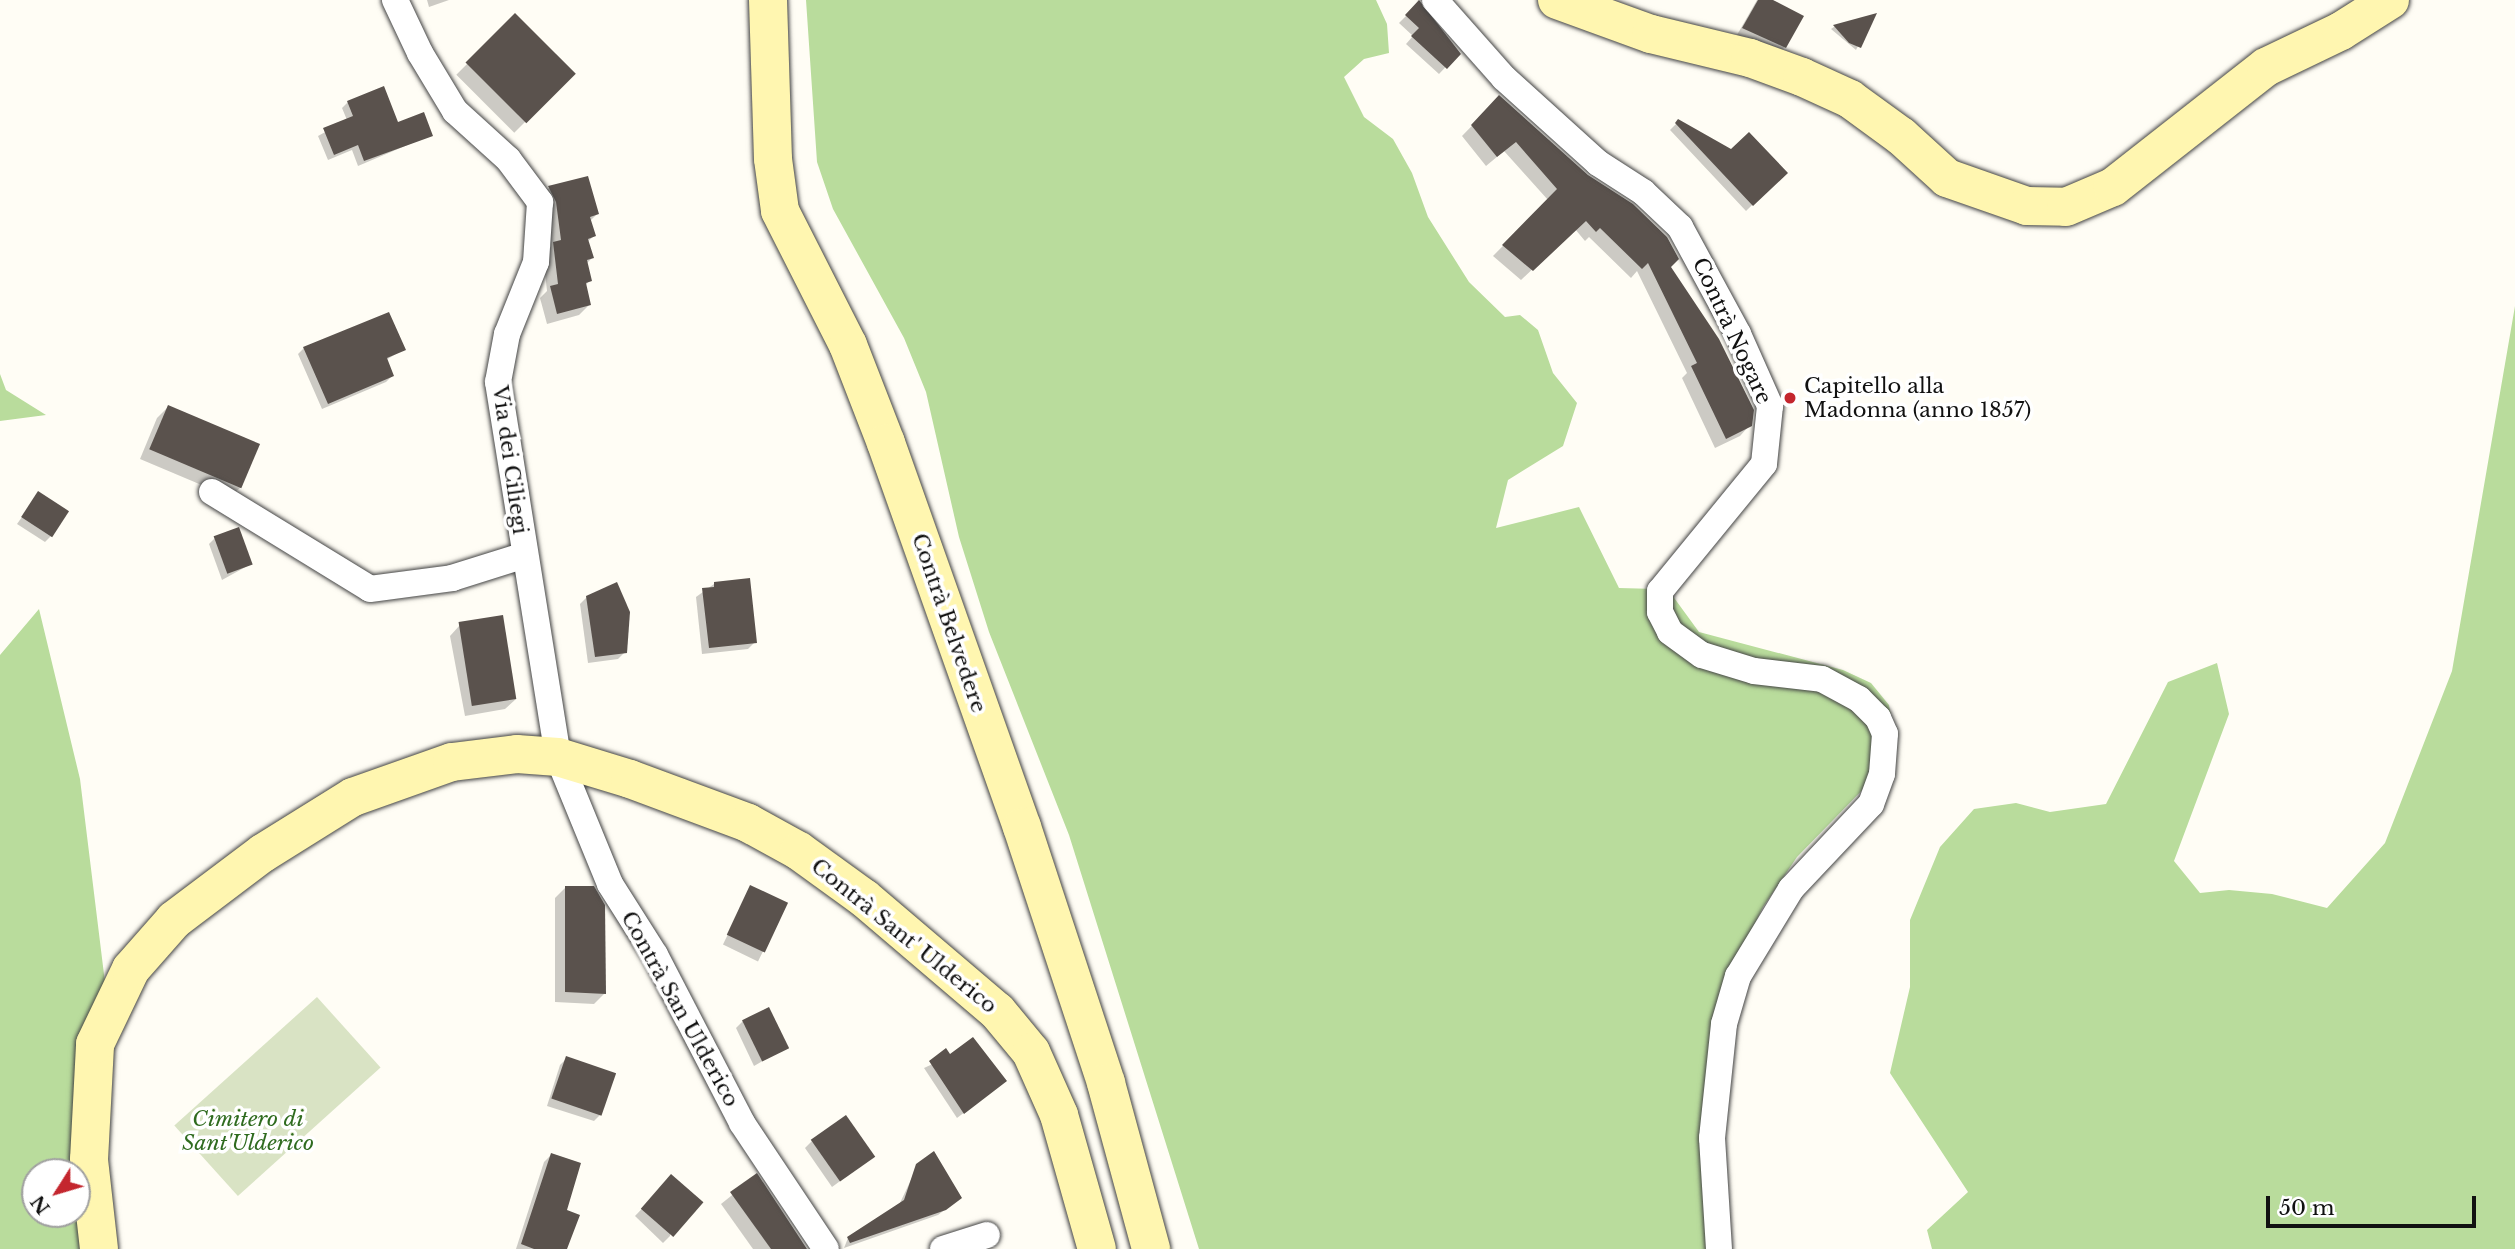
<!DOCTYPE html>
<meta charset="utf-8">
<style>
body{margin:0}
#map{position:relative;width:2515px;height:1249px;overflow:hidden;background:#fffdf5;font-family:"Libre Baskerville",serif}
div>[style]{position:absolute}
[style*='--x']{left:calc(var(--x)*1px);top:calc(var(--y)*1px);width:calc(var(--w)*1px);rotate:calc(var(--a)*1deg)}
.forest>*{inset:0;background:#b9dc9c}
.cemetery>*{inset:0;background:#d9e3c4;transform-origin:0 0}
.shadow>*{inset:0;background:#0003;transform-origin:0 0}
.building>*{inset:0;background:#5a524d;transform-origin:0 0}
.roads{filter:drop-shadow(0 0 2px #444) drop-shadow(0 0 2px #444)}
.street>*{height:26px;margin:-13px;padding:0 13px;transform-origin:13px;border-radius:13px;background:#fff}
.secondary>*{height:38px;margin:-19px;padding:0 19px;transform-origin:19px;border-radius:19px;background:#fff6b0}
.dots>*{width:19px;height:19px;translate:-50% -50%;box-sizing:border-box;border:4px solid #fff;border-radius:50%}
span{translate:-50% -50%;white-space:nowrap;text-align:center;line-height:1.15;-webkit-text-stroke:7px #fff;paint-order:stroke}
.street-label{font-size:21px;color:#111}
.poi-label{font-size:21px;color:#111}
.left{translate:0 -50%;text-align:left}
.park-label{font-size:21px;color:#2f6b1f;font-style:italic}
.north{position:absolute;left:21px;top:1158px;width:70px;height:70px;box-sizing:border-box;background:#fff;border:2px solid #a0a0a0;border-radius:50%;rotate:233deg;font-size:19px;font-weight:700;line-height:28px;text-align:center;color:#111}
.north::after{content:'';display:block;margin:auto;width:24px;height:32px;background:#c4262e;clip-path:polygon(50% 0,100% 100%,50% 72%,0 100%)}
.scale{position:absolute;left:2266px;top:1196px;width:210px;height:32px;box-sizing:border-box;border:4px solid #111;border-top:0;padding-left:9px;font-size:21px;line-height:24px;white-space:nowrap;color:#111;-webkit-text-stroke:5px #fff;paint-order:stroke}
</style>
<div id="map">
<div class="forest">
<div style="clip-path:polygon(806px 0,1376px 0,1387px 24px,1389px 53px,1364px 59px,1344px 77px,1364px 117px,1393px 139px,1412px 173px,1428px 217px,1469px 282px,1505px 317px,1520px 315px,1538px 330px,1553px 373px,1577px 403px,1563px 446px,1508px 480px,1496px 528px,1579px 507px,1619px 588px,1657px 589px,1672px 595px,1699px 632px,1843px 670px,1871px 683px,1889px 705px,1892px 721px,1873px 779px,1797px 857px,1763px 907px,1727px 981px,1714px 1249px,1199px 1249px,1069px 835px,989px 632px,959px 537px,926px 392px,904px 338px,833px 209px,817px 162px)"></div>
<div style="clip-path:polygon(2515px 306px,2515px 1249px,1932px 1249px,1927px 1230px,1968px 1192px,1890px 1073px,1910px 987px,1910px 920px,1940px 847px,1974px 809px,2016px 803px,2050px 812px,2106px 804px,2168px 682px,2217px 663px,2229px 714px,2174px 861px,2200px 893px,2229px 890px,2272px 894px,2327px 908px,2385px 843px,2452px 671px)"></div>
<div style="clip-path:polygon(0 374px,6px 390px,46px 415px,0 421px)"></div>
<div style="clip-path:polygon(evenodd,39px 609px,80px 779px,108px 1007px,99px 1249px,0 1249px,0 655px,39px 609px,35px 1172px,77px 1172px,77px 1214px,35px 1214px,35px 1172px)"></div>
</div>
<div class="cemetery">
<div style="left:317px;top:997px;width:95px;height:192px;rotate:48deg"></div>
</div>
<div class="shadow">
<div style="clip-path:polygon(427px 0,449px 0,429px 7px)"></div>
<div style="clip-path:polygon(1757px 0,1770px 0,1785px 47px,1778px 54px,1737px 35px)"></div>
<div style="clip-path:polygon(1419px 3px,1459px 53px,1439px 74px,1406px 44px,1413px 36px,1399px 23px)"></div>
<div style="clip-path:polygon(1874px 15px,1856px 50px,1831px 29px,1834px 27px)"></div>
<div style="left:515px;top:16px;width:82px;height:83px;rotate:45deg"></div>
<div style="clip-path:polygon(1499px 98px,1669px 266px,1750px 425px,1740px 436px,1715px 448px,1682px 378px,1687px 373px,1637px 271px,1631px 278px,1589px 237px,1585px 241px,1575px 229px,1521px 280px,1493px 256px,1548px 200px,1504px 151px,1486px 166px,1462px 136px)"></div>
<div style="clip-path:polygon(348px 102px,397px 124px,431px 135px,358px 166px,352px 150px,328px 160px,318px 136px,347px 120px,342px 108px)"></div>
<div style="clip-path:polygon(1678px 122px,1731px 151px,1785px 173px,1746px 211px,1670px 130px)"></div>
<div style="clip-path:polygon(586px 178px,597px 214px,590px 221px,594px 236px,587px 242px,592px 258px,586px 264px,590px 280px,585px 286px,590px 304px,579px 315px,547px 324px,540px 298px,547px 291px,543px 254px,551px 247px,538px 198px,549px 188px)"></div>
<div style="clip-path:polygon(304px 348px,404px 349px,386px 360px,392px 376px,386px 382px,322px 409px,298px 354px)"></div>
<div style="clip-path:polygon(168px 407px,241px 487px,230px 497px,140px 459px,157px 418px)"></div>
<div style="clip-path:polygon(39px 493px,52px 535px,45px 542px,17px 524px)"></div>
<div style="clip-path:polygon(215px 538px,251px 564px,222px 580px,209px 544px)"></div>
<div style="clip-path:polygon(714px 584px,755px 642px,748px 649px,702px 654px,696px 597px)"></div>
<div style="clip-path:polygon(587px 597px,625px 652px,618px 659px,588px 663px,580px 604px)"></div>
<div style="clip-path:polygon(460px 625px,516px 699px,505px 709px,465px 716px,450px 636px)"></div>
<div style="clip-path:polygon(566px 887px,605px 993px,594px 1004px,555px 1002px,555px 898px)"></div>
<div style="left:751px;top:887px;width:39px;height:64px;rotate:26deg"></div>
<div style="clip-path:polygon(743px 1021px,787px 1047px,754px 1066px,736px 1028px)"></div>
<div style="clip-path:polygon(950px 1056px,998px 1087px,957px 1118px,924px 1068px)"></div>
<div style="clip-path:polygon(567px 1058px,601px 1114px,594px 1121px,547px 1106px,560px 1065px)"></div>
<div style="clip-path:polygon(812px 1141px,873px 1157px,832px 1187px,805px 1148px)"></div>
<div style="clip-path:polygon(551px 1155px,565px 1211px,566px 1249px,516px 1249px,544px 1162px)"></div>
<div style="clip-path:polygon(918px 1165px,960px 1198px,938px 1215px,844px 1248px,848px 1238px,899px 1205px)"></div>
<div style="clip-path:polygon(756px 1176px,805px 1249px,753px 1249px,721px 1204px)"></div>
<div style="clip-path:polygon(672px 1177px,670px 1236px,663px 1243px,635px 1216px)"></div>
</div>
<div class="building">
<div style="clip-path:polygon(1419px 0,1461px 54px,1447px 69px,1411px 36px,1419px 28px,1405px 15px)"></div>
<div style="clip-path:polygon(1758px 0,1773px 0,1804px 16px,1786px 48px,1742px 28px)"></div>
<div style="left:515px;top:13px;width:86px;height:70px;rotate:45deg"></div>
<div style="clip-path:polygon(1877px 13px,1861px 48px,1849px 43px,1833px 25px)"></div>
<div style="clip-path:polygon(384px 86px,398px 122px,424px 112px,433px 136px,364px 161px,358px 145px,334px 155px,323px 128px,353px 116px,347px 101px)"></div>
<div style="clip-path:polygon(1499px 95px,1588px 175px,1633px 204px,1667px 237px,1679px 259px,1671px 267px,1719px 339px,1754px 410px,1752px 426px,1726px 439px,1691px 366px,1697px 363px,1648px 263px,1642px 269px,1600px 228px,1596px 232px,1586px 221px,1533px 271px,1502px 245px,1557px 189px,1516px 142px,1497px 157px,1471px 125px)"></div>
<div style="clip-path:polygon(1678px 119px,1731px 149px,1749px 132px,1788px 173px,1753px 206px,1675px 123px)"></div>
<div style="clip-path:polygon(588px 176px,599px 214px,590px 217px,596px 236px,588px 239px,594px 258px,587px 260px,592px 281px,586px 283px,591px 305px,557px 314px,550px 286px,558px 284px,553px 242px,561px 240px,556px 202px,548px 186px)"></div>
<div style="clip-path:polygon(389px 312px,406px 350px,387px 358px,394px 376px,328px 404px,303px 347px)"></div>
<div style="left:168px;top:405px;width:100px;height:48px;rotate:23deg"></div>
<div style="left:38px;top:491px;width:37px;height:31px;rotate:33deg"></div>
<div style="left:239px;top:527px;width:40px;height:27px;rotate:70deg"></div>
<div style="clip-path:polygon(750px 578px,757px 643px,709px 648px,702px 588px,714px 587px,714px 582px)"></div>
<div style="clip-path:polygon(617px 582px,630px 612px,627px 653px,595px 657px,586px 596px)"></div>
<div style="left:503px;top:615px;width:85px;height:45px;rotate:81deg"></div>
<div style="left:750px;top:885px;width:42px;height:55px;rotate:25deg"></div>
<div style="clip-path:polygon(565px 886px,594px 886px,605px 905px,606px 994px,565px 992px)"></div>
<div style="left:769px;top:1007px;width:46px;height:30px;rotate:64deg"></div>
<div style="clip-path:polygon(973px 1037px,1007px 1081px,964px 1114px,929px 1061px,946px 1048px,950px 1054px)"></div>
<div style="left:566px;top:1056px;width:53px;height:45px;rotate:19deg"></div>
<div style="left:846px;top:1115px;width:51px;height:43px;rotate:55deg"></div>
<div style="clip-path:polygon(934px 1151px,962px 1198px,946px 1210px,850px 1243px,847px 1237px,904px 1200px,916px 1164px)"></div>
<div style="clip-path:polygon(551px 1153px,581px 1163px,567px 1210px,580px 1215px,567px 1249px,534px 1249px,521px 1244px)"></div>
<div style="clip-path:polygon(757px 1173px,807px 1249px,771px 1249px,730px 1192px)"></div>
<div style="left:671px;top:1174px;width:43px;height:46px;rotate:41deg"></div>
</div>
<div class="roads">
<div class="street">
<div style="--x:395;--y:0;--w:59;--a:64.7"></div>
<div style="--x:420;--y:53;--w:68;--a:58.9"></div>
<div style="--x:455;--y:111;--w:72;--a:42.2"></div>
<div style="--x:508;--y:159;--w:54;--a:53.3"></div>
<div style="--x:540;--y:202;--w:60;--a:93.8"></div>
<div style="--x:536;--y:262;--w:78;--a:111.9"></div>
<div style="--x:507;--y:334;--w:49;--a:100.6"></div>
<div style="--x:498;--y:382;--w:380;--a:80.9"></div>
<div style="--x:558;--y:757;--w:137;--a:67.7"></div>
<div style="--x:610;--y:884;--w:84;--a:57.6"></div>
<div style="--x:655;--y:955;--w:189;--a:62.6"></div>
<div style="--x:742;--y:1123;--w:151;--a:56.3"></div>
<div style="--x:1435;--y:0;--w:104;--a:48.5"></div>
<div style="--x:1504;--y:78;--w:127;--a:42.1"></div>
<div style="--x:1598;--y:163;--w:54;--a:32.8"></div>
<div style="--x:1643;--y:192;--w:51;--a:43.4"></div>
<div style="--x:1680;--y:227;--w:122;--a:61.5"></div>
<div style="--x:1738;--y:334;--w:79;--a:66"></div>
<div style="--x:1770;--y:406;--w:58;--a:95.9"></div>
<div style="--x:1764;--y:464;--w:164;--a:129.3"></div>
<div style="--x:1660;--y:591;--w:21;--a:90"></div>
<div style="--x:1660;--y:612;--w:22;--a:63"></div>
<div style="--x:1670;--y:632;--w:39;--a:36"></div>
<div style="--x:1702;--y:655;--w:54;--a:17.1"></div>
<div style="--x:1754;--y:671;--w:68;--a:6.7"></div>
<div style="--x:1822;--y:679;--w:42;--a:28.4"></div>
<div style="--x:1859;--y:699;--w:27;--a:45"></div>
<div style="--x:1878;--y:718;--w:17;--a:66"></div>
<div style="--x:1885;--y:734;--w:40;--a:94.3"></div>
<div style="--x:1882;--y:774;--w:32;--a:110"></div>
<div style="--x:1871;--y:804;--w:117;--a:133.3"></div>
<div style="--x:1791;--y:889;--w:102;--a:121.3"></div>
<div style="--x:1738;--y:976;--w:50;--a:106.3"></div>
<div style="--x:1724;--y:1024;--w:115;--a:96"></div>
<div style="--x:1712;--y:1138;--w:111;--a:86.4"></div>
<div style="--x:212;--y:492;--w:185;--a:31.5"></div>
<div style="--x:370;--y:589;--w:83;--a:-7.6"></div>
<div style="--x:452;--y:578;--w:73;--a:-17.4"></div>
<div style="--x:943;--y:1249;--w:46;--a:-17.7"></div>
</div>
<div class="secondary">
<div style="--x:768;--y:0;--w:159;--a:88.2"></div>
<div style="--x:773;--y:159;--w:52;--a:82.3"></div>
<div style="--x:780;--y:211;--w:150;--a:63.1"></div>
<div style="--x:848;--y:345;--w:105;--a:68.8"></div>
<div style="--x:886;--y:443;--w:407;--a:70.5"></div>
<div style="--x:1022;--y:827;--w:269;--a:71.8"></div>
<div style="--x:1106;--y:1083;--w:172;--a:74.8"></div>
<div style="--x:1557;--y:0;--w:100;--a:19.9"></div>
<div style="--x:1651;--y:34;--w:102;--a:13.6"></div>
<div style="--x:1750;--y:58;--w:55;--a:20.1"></div>
<div style="--x:1802;--y:77;--w:53;--a:24.6"></div>
<div style="--x:1850;--y:99;--w:63;--a:36"></div>
<div style="--x:1901;--y:136;--w:62;--a:42.4"></div>
<div style="--x:1947;--y:178;--w:85;--a:19.3"></div>
<div style="--x:2027;--y:206;--w:39;--a:1"></div>
<div style="--x:2066;--y:207;--w:51;--a:-23.1"></div>
<div style="--x:2113;--y:187;--w:194;--a:-38.1"></div>
<div style="--x:2266;--y:67;--w:83;--a:-25.6"></div>
<div style="--x:2341;--y:31;--w:58;--a:-32.3"></div>
<div style="--x:99;--y:1249;--w:90;--a:-96.4"></div>
<div style="--x:89;--y:1160;--w:116;--a:-87"></div>
<div style="--x:95;--y:1044;--w:83;--a:-64.4"></div>
<div style="--x:131;--y:969;--w:65;--a:-48.7"></div>
<div style="--x:174;--y:920;--w:111;--a:-37"></div>
<div style="--x:263;--y:853;--w:106;--a:-31.9"></div>
<div style="--x:353;--y:797;--w:105;--a:-19.5"></div>
<div style="--x:452;--y:762;--w:65;--a:-7"></div>
<div style="--x:517;--y:754;--w:41;--a:4.2"></div>
<div style="--x:558;--y:757;--w:75;--a:17"></div>
<div style="--x:630;--y:779;--w:126;--a:20.4"></div>
<div style="--x:748;--y:823;--w:58;--a:28.8"></div>
<div style="--x:799;--y:851;--w:80;--a:35.9"></div>
<div style="--x:864;--y:898;--w:175;--a:40.4"></div>
<div style="--x:997;--y:1011;--w:53;--a:50.3"></div>
<div style="--x:1031;--y:1052;--w:69;--a:66"></div>
<div style="--x:1059;--y:1115;--w:139;--a:74.2"></div>
</div>
</div>
<div class="dots">
<div style="left:1790px;top:398px;background:#c4262e"></div>
</div>
<div class="street-label">
<span style="left:1732px;top:331px;rotate:65deg">Contrà Nogare</span>
<span style="left:510px;top:460px;rotate:82deg">Via dei Ciliegi</span>
<span style="left:949px;top:623px;rotate:71deg">Contrà Belvedere</span>
<span style="left:904px;top:936px;rotate:39deg">Contrà Sant' Ulderico</span>
<span style="left:680px;top:1009px;rotate:61deg">Contrà San Ulderico</span>
</div>
<div class="poi-label">
<span class="left" style="left:1804px;top:398px">Capitello alla<br>Madonna (anno 1857)</span>
</div>
<div class="park-label">
<span style="left:248px;top:1131px">Cimitero di<br>Sant'Ulderico</span>
</div>
<div class="north">N</div>
<div class="scale">50 m</div>
</div>
